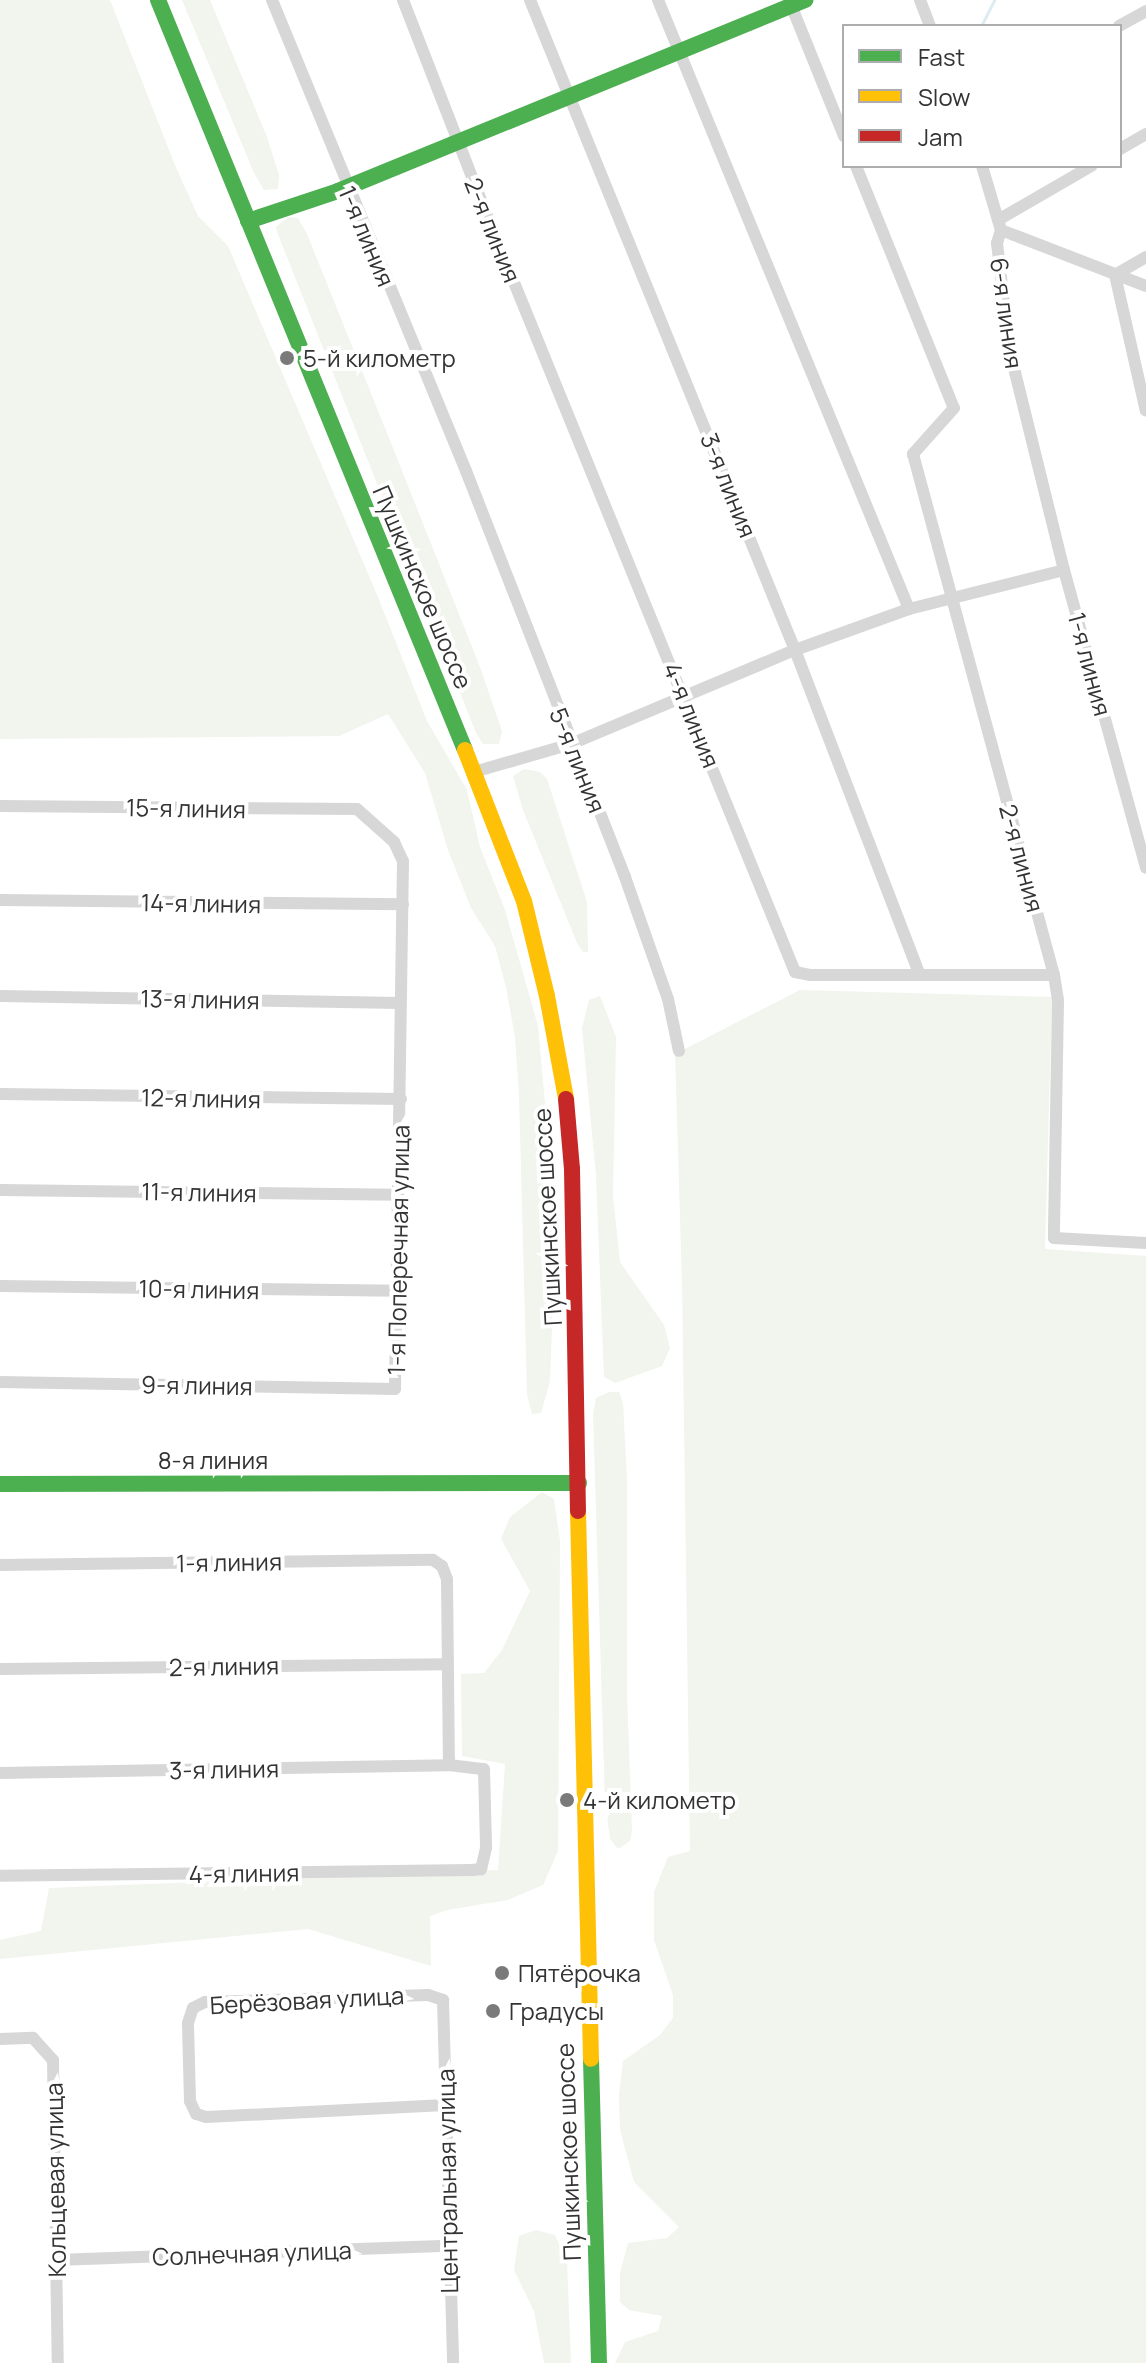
<!DOCTYPE html>
<meta charset="utf-8">
<style>
body{margin:0}
#map{position:relative;width:1146px;height:2363px;overflow:hidden;background:#fff;font-family:Manrope,sans-serif}
div>[style]{position:absolute}
[style*='--x']{left:calc(var(--x)*1px);top:calc(var(--y)*1px);width:calc(var(--w)*1px);rotate:calc(var(--a)*1deg)}
.green>*{inset:0;background:#f1f5ed}
.stream>*{height:3px;margin:-1.5px;padding:0 1.5px;transform-origin:1.5px;border-radius:1.5px;background:#ddebf3}
.street>*{height:12px;margin:-6px;padding:0 6px;transform-origin:6px;border-radius:6px;background:#d7d7d7}
.fast>*{height:16px;margin:-8px;padding:0 8px;transform-origin:8px;border-radius:8px;background:#4caf50}
.slow>*{height:16px;margin:-8px;padding:0 8px;transform-origin:8px;border-radius:8px;background:#ffc107}
.jam>*{height:16px;margin:-8px;padding:0 8px;transform-origin:8px;border-radius:8px;background:#c62828}
.dots>*{width:22px;height:22px;translate:-50% -50%;box-sizing:border-box;border:4px solid #fff;border-radius:50%}
span{translate:-50% -50%;white-space:nowrap;text-align:center;line-height:1.15;-webkit-text-stroke:8px #fff;paint-order:stroke}
.street-label{font-size:24px;color:#333}
.poi-label{font-size:24px;color:#333}
.left{translate:0 -50%;text-align:left}
.legend{position:absolute;left:842px;top:24px;width:280px;height:144px;box-sizing:border-box;background:#fff;border:2px solid #adadad;margin:0;padding:10px 14px;list-style:none;font-size:24px;color:#333}
.legend li{display:flex;align-items:center;gap:16px;height:40px}
.legend b{width:40px;border:2px solid #adadad}
</style>
<div id="map">
<div class="green">
<div style="clip-path:polygon(0 0,110px 0,175px 165px,198px 216px,228px 246px,378px 597px,427px 721px,467px 790px,480px 847px,505px 910px,538px 1026px,547px 1126px,554px 1272px,550px 1381px,541px 1413px,532px 1414px,527px 1394px,519px 1094px,515px 1037px,506px 987px,495px 946px,471px 908px,448px 850px,425px 773px,388px 714px,339px 736px,0 739px)"></div>
<div style="clip-path:polygon(182px 0,210px 0,267px 137px,279px 175px,278px 189px,264px 190px,254px 173px)"></div>
<div style="clip-path:polygon(288px 217px,298px 218px,307px 234px,393px 448px,480px 667px,502px 731px,499px 744px,483px 744px,476px 733px,277px 232px,276px 227px)"></div>
<div style="clip-path:polygon(524px 769px,540px 772px,547px 779px,587px 902px,588px 952px,583px 952px,577px 943px,523px 810px,513px 776px)"></div>
<div style="clip-path:polygon(800px 990px,1052px 997px,1045px 1249px,1146px 1256px,1146px 2363px,615px 2363px,625px 2342px,658px 2331px,662px 2316px,629px 2310px,620px 2302px,620px 2273px,628px 2243px,667px 2238px,679px 2227px,634px 2182px,620px 2130px,619px 2095px,623px 2061px,660px 2035px,673px 2018px,673px 1995px,654px 1940px,654px 1892px,668px 1857px,690px 1851px,682px 1281px,675px 1054px)"></div>
<div style="clip-path:polygon(600px 996px,616px 1037px,613px 1196px,620px 1262px,664px 1325px,670px 1348px,662px 1366px,615px 1383px,604px 1377px,596px 1176px,582px 1028px,589px 1000px)"></div>
<div style="clip-path:polygon(609px 1392px,619px 1392px,623px 1403px,627px 1479px,627px 1694px,632px 1831px,630px 1841px,618px 1849px,610px 1839px,605px 1800px,593px 1415px,596px 1398px)"></div>
<div style="clip-path:polygon(542px 1492px,554px 1499px,560px 1541px,558px 1851px,543px 1885px,508px 1900px,447px 1910px,430px 1916px,431px 1966px,308px 1929px,0 1959px,0 1940px,41px 1931px,49px 1888px,498px 1870px,505px 1764px,462px 1756px,461px 1674px,484px 1673px,502px 1650px,530px 1591px,501px 1539px,510px 1517px)"></div>
<div style="clip-path:polygon(536px 2230px,555px 2235px,567px 2262px,571px 2363px,544px 2363px,534px 2311px,514px 2270px,519px 2236px)"></div>
</div>
<div class="stream">
<div style="--x:981;--y:26;--w:29;--a:-63"></div>
</div>
<div class="street">
<div style="--x:272;--y:0;--w:509;--a:67.61"></div>
<div style="--x:466;--y:471;--w:436;--a:68.6"></div>
<div style="--x:625;--y:877;--w:129;--a:70.6"></div>
<div style="--x:668;--y:999;--w:53;--a:78.1"></div>
<div style="--x:403;--y:0;--w:237;--a:68.7"></div>
<div style="--x:489;--y:221;--w:811;--a:67.83"></div>
<div style="--x:795;--y:972;--w:15;--a:11"></div>
<div style="--x:810;--y:975;--w:244;--a:0"></div>
<div style="--x:530;--y:0;--w:702;--a:67.82"></div>
<div style="--x:795;--y:650;--w:346;--a:69"></div>
<div style="--x:658;--y:0;--w:659;--a:67.6"></div>
<div style="--x:789;--y:0;--w:147;--a:68"></div>
<div style="--x:920;--y:0;--w:28;--a:69"></div>
<div style="--x:1119;--y:26;--w:31;--a:-29"></div>
<div style="--x:1120;--y:149;--w:30;--a:-30"></div>
<div style="--x:856;--y:166;--w:261;--a:68"></div>
<div style="--x:954;--y:408;--w:62;--a:131.7"></div>
<div style="--x:913;--y:454;--w:540;--a:74.86"></div>
<div style="--x:1054;--y:975;--w:26;--a:81"></div>
<div style="--x:1058;--y:1001;--w:237;--a:91"></div>
<div style="--x:1054;--y:1238;--w:92;--a:3.1"></div>
<div style="--x:982;--y:166;--w:67;--a:73.5"></div>
<div style="--x:1001;--y:230;--w:14;--a:107"></div>
<div style="--x:997;--y:243;--w:110;--a:83.2"></div>
<div style="--x:1010;--y:352;--w:225;--a:76.1"></div>
<div style="--x:1064;--y:570;--w:309;--a:74.6"></div>
<div style="--x:998;--y:220;--w:108;--a:-30.1"></div>
<div style="--x:1001;--y:230;--w:155;--a:21.1"></div>
<div style="--x:1146;--y:257;--w:36;--a:150"></div>
<div style="--x:1115;--y:275;--w:139;--a:77.2"></div>
<div style="--x:474;--y:772;--w:101;--a:-16.1"></div>
<div style="--x:571;--y:744;--w:243;--a:-22.8"></div>
<div style="--x:795;--y:650;--w:121;--a:-19.8"></div>
<div style="--x:909;--y:609;--w:160;--a:-14.1"></div>
<div style="--x:0;--y:806;--w:357;--a:0.5"></div>
<div style="--x:357;--y:809;--w:50;--a:41.7"></div>
<div style="--x:394;--y:842;--w:21;--a:65"></div>
<div style="--x:403;--y:861;--w:528;--a:90.87"></div>
<div style="--x:395;--y:1389;--w:395;--a:-179"></div>
<div style="--x:0;--y:900;--w:403;--a:0.6"></div>
<div style="--x:0;--y:996;--w:400;--a:1"></div>
<div style="--x:0;--y:1094;--w:401;--a:0.7"></div>
<div style="--x:0;--y:1190;--w:397;--a:0.7"></div>
<div style="--x:0;--y:1286;--w:398;--a:0.7"></div>
<div style="--x:0;--y:1565;--w:433;--a:-0.7"></div>
<div style="--x:433;--y:1560;--w:11;--a:34"></div>
<div style="--x:442;--y:1566;--w:14;--a:69"></div>
<div style="--x:447;--y:1579;--w:186;--a:89.4"></div>
<div style="--x:0;--y:1669;--w:447;--a:-0.6"></div>
<div style="--x:0;--y:1773;--w:449;--a:-1"></div>
<div style="--x:449;--y:1765;--w:35;--a:7"></div>
<div style="--x:484;--y:1769;--w:79;--a:88.5"></div>
<div style="--x:486;--y:1848;--w:22;--a:103"></div>
<div style="--x:481;--y:1869;--w:9;--a:174"></div>
<div style="--x:472;--y:1870;--w:472;--a:179.3"></div>
<div style="--x:0;--y:2039;--w:33;--a:-2"></div>
<div style="--x:33;--y:2038;--w:30;--a:48"></div>
<div style="--x:53;--y:2060;--w:303;--a:89.1"></div>
<div style="--x:445;--y:2105;--w:239;--a:177.1"></div>
<div style="--x:206;--y:2117;--w:10;--a:-163"></div>
<div style="--x:196;--y:2114;--w:14;--a:-115"></div>
<div style="--x:190;--y:2101;--w:78;--a:-91.5"></div>
<div style="--x:188;--y:2023;--w:16;--a:-72"></div>
<div style="--x:193;--y:2008;--w:13;--a:-27"></div>
<div style="--x:205;--y:2002;--w:223;--a:-1.8"></div>
<div style="--x:428;--y:1995;--w:16;--a:18"></div>
<div style="--x:443;--y:2000;--w:363;--a:88.4"></div>
<div style="--x:57;--y:2260;--w:391;--a:-2.1"></div>
</div>
<div class="fast">
<div style="--x:158;--y:0;--w:810;--a:67.74"></div>
<div style="--x:248;--y:221;--w:95;--a:-18.4"></div>
<div style="--x:338;--y:191;--w:505;--a:-22.24"></div>
<div style="--x:0;--y:1484;--w:579;--a:-0.1"></div>
<div style="--x:591;--y:2059;--w:304;--a:88.5"></div>
</div>
<div class="slow">
<div style="--x:465;--y:750;--w:162;--a:68.7"></div>
<div style="--x:524;--y:901;--w:98;--a:76.4"></div>
<div style="--x:547;--y:996;--w:105;--a:79.5"></div>
<div style="--x:578;--y:1511;--w:548;--a:88.64"></div>
</div>
<div class="jam">
<div style="--x:566;--y:1099;--w:70;--a:85.1"></div>
<div style="--x:572;--y:1169;--w:342;--a:89"></div>
</div>
<div class="dots">
<div style="left:287px;top:358px;background:#7a7a7a"></div>
<div style="left:567px;top:1800px;background:#7a7a7a"></div>
<div style="left:502px;top:1973px;background:#7a7a7a"></div>
<div style="left:493px;top:2011px;background:#7a7a7a"></div>
</div>
<div class="street-label">
<span style="left:493px;top:230px;rotate:68deg">2-я линия</span>
<span style="left:367px;top:236px;rotate:67deg">1-я линия</span>
<span style="left:1007px;top:313px;rotate:82deg">6-я линия</span>
<span style="left:729px;top:485px;rotate:68deg">3-я линия</span>
<span style="left:423px;top:587px;rotate:67deg">Пушкинское шоссе</span>
<span style="left:1090px;top:664px;rotate:75deg">1-я линия</span>
<span style="left:692px;top:715px;rotate:68deg">4-я линия</span>
<span style="left:578px;top:760px;rotate:68deg">5-я линия</span>
<span style="left:186px;top:808px;rotate:1deg">15-я линия</span>
<span style="left:1022px;top:858px;rotate:75deg">2-я линия</span>
<span style="left:201px;top:903px;rotate:1deg">14-я линия</span>
<span style="left:200px;top:999px;rotate:1deg">13-я линия</span>
<span style="left:201px;top:1098px;rotate:1deg">12-я линия</span>
<span style="left:199px;top:1192px;rotate:1deg">11-я линия</span>
<span style="left:547px;top:1217px;rotate:-93deg">Пушкинское шоссе</span>
<span style="left:398px;top:1250px;rotate:-89deg">1-я Поперечная улица</span>
<span style="left:199px;top:1289px;rotate:1deg">10-я линия</span>
<span style="left:197px;top:1385px;rotate:1deg">9-я линия</span>
<span style="left:213px;top:1460px">8-я линия</span>
<span style="left:229px;top:1562px;rotate:-1deg">1-я линия</span>
<span style="left:224px;top:1666px;rotate:-1deg">2-я линия</span>
<span style="left:224px;top:1769px;rotate:-1deg">3-я линия</span>
<span style="left:244px;top:1873px;rotate:-1deg">4-я линия</span>
<span style="left:307px;top:2000px;rotate:-3deg">Берёзовая улица</span>
<span style="left:568px;top:2152px;rotate:-92deg">Пушкинское шоссе</span>
<span style="left:55px;top:2180px;rotate:-91deg">Кольцевая улица</span>
<span style="left:447px;top:2181px;rotate:-91deg">Центральная улица</span>
<span style="left:252px;top:2253px;rotate:-2deg">Солнечная улица</span>
</div>
<div class="poi-label">
<span class="left" style="left:303px;top:358px">5-й километр</span>
<span class="left" style="left:583px;top:1800px">4-й километр</span>
<span class="left" style="left:518px;top:1973px">Пятёрочка</span>
<span class="left" style="left:509px;top:2011px">Градусы</span>
</div>
<ul class="legend">
<li><b style="height:10px;background:#4caf50"></b>Fast</li>
<li><b style="height:10px;background:#ffc107"></b>Slow</li>
<li><b style="height:10px;background:#c62828"></b>Jam</li>
</ul>
</div>
